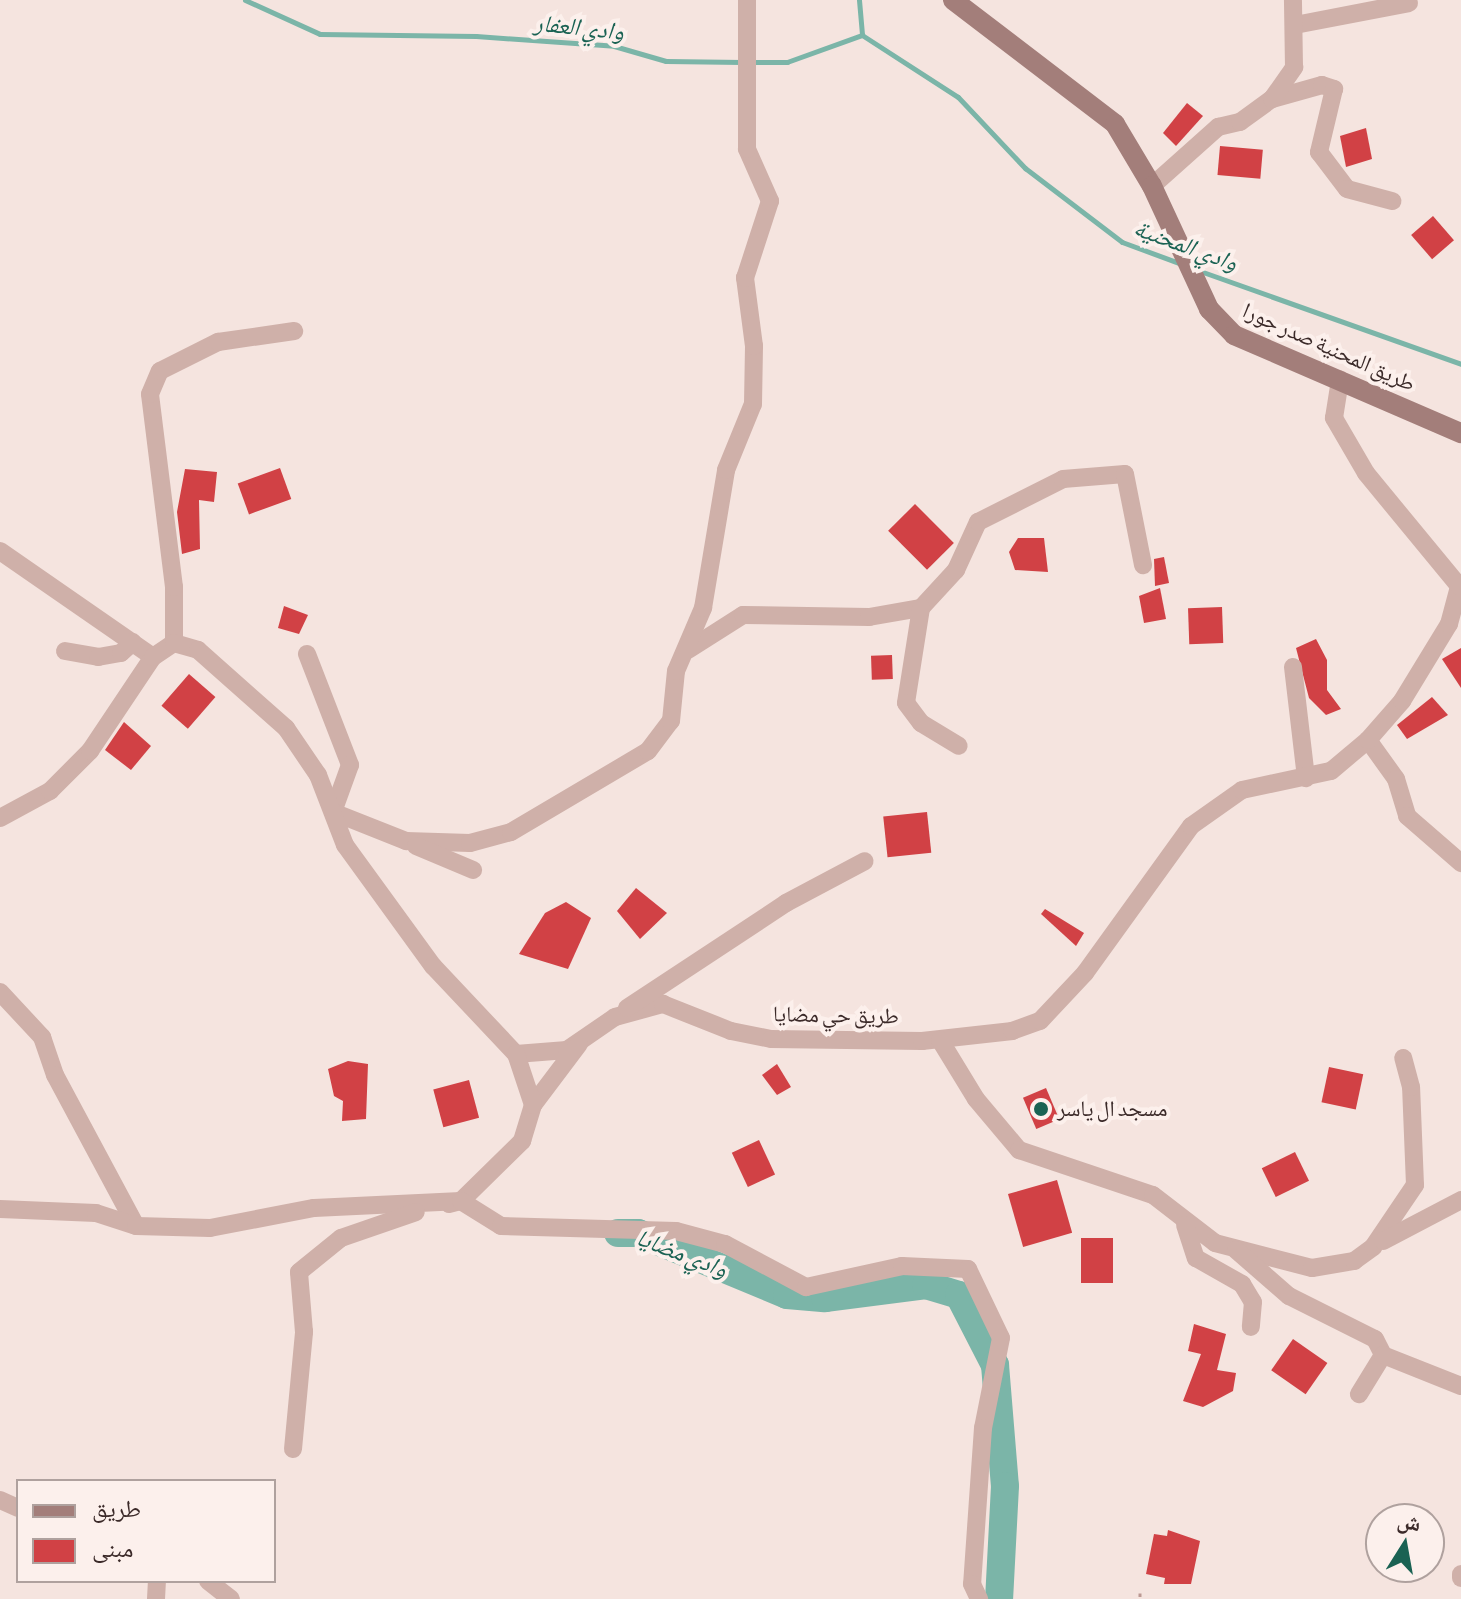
<!DOCTYPE html>
<meta charset="utf-8">
<style>
body{margin:0}
#map{position:relative;width:1461px;height:1599px;overflow:hidden;background:#f5e4df;font-family:"Asap Condensed","Noto Naskh Arabic",sans-serif}
div>[style]{position:absolute}
[style*='--x']{left:calc(var(--x)*1px);top:calc(var(--y)*1px);width:calc(var(--w)*1px);rotate:calc(var(--a)*1deg)}
.stream>*{height:5px;margin:-2.5px;padding:0 2.5px;transform-origin:2.5px;border-radius:2.5px;background:#7bb5a8}
.river>*{height:28px;margin:-14px;padding:0 14px;transform-origin:14px;border-radius:14px;background:#7bb5a8}
.building>*{inset:0;background:#d14145;transform-origin:0 0}
.path>*{height:3px;margin-top:-1.5px;transform-origin:0;background:repeating-linear-gradient(90deg,#bb9993 0 4px,transparent 0 8px)}
.street>*{height:18px;margin:-9px;padding:0 9px;transform-origin:9px;border-radius:9px;background:#cfb0a9}
.secondary>*{height:20px;margin:-10px;padding:0 10px;transform-origin:10px;border-radius:10px;background:#a37e7a}
.dots>*{width:22px;height:22px;translate:-50% -50%;box-sizing:border-box;border:4px solid #fcf0ec;border-radius:50%}
span{translate:-50% -50%;white-space:nowrap;text-align:center;line-height:1.15;-webkit-text-stroke:8px #fcf0ec;paint-order:stroke}
.street-label{font-size:22px;color:#3b2a29}
.poi-label{font-size:22px;color:#3b2a29}
.left{translate:0 -50%;text-align:left}
.water-label{font-size:24px;color:#1a6253;font-style:italic}
.legend{position:absolute;left:16px;top:1479px;width:260px;height:104px;box-sizing:border-box;background:#fcf0ec;border:2px solid #afa19e;margin:0;padding:10px 14px;list-style:none;font-size:24px;color:#3b2a29}
.legend li{display:flex;align-items:center;gap:16px;height:40px}
.legend b{width:40px;border:2px solid #afa19e}
.north{position:absolute;left:1365px;top:1503px;width:80px;height:80px;box-sizing:border-box;background:#fcf0ec;border:2px solid #afa19e;border-radius:50%;rotate:11deg;font-size:22px;font-weight:700;line-height:32px;text-align:center;color:#3b2a29}
.north::after{content:'';display:block;margin:auto;width:28px;height:36px;background:#1a6253;clip-path:polygon(50% 0,100% 100%,50% 72%,0 100%)}
</style>
<div id="map">
<div class="stream">
<div style="--x:245;--y:0;--w:82;--a:24.4"></div>
<div style="--x:320;--y:34;--w:156;--a:0.7"></div>
<div style="--x:476;--y:36;--w:138;--a:4.1"></div>
<div style="--x:614;--y:46;--w:54;--a:16.1"></div>
<div style="--x:666;--y:61;--w:76;--a:0.8"></div>
<div style="--x:859;--y:0;--w:35;--a:85"></div>
<div style="--x:862;--y:35;--w:114;--a:32.9"></div>
<div style="--x:958;--y:97;--w:98;--a:46.7"></div>
<div style="--x:1025;--y:168;--w:122;--a:37.3"></div>
<div style="--x:1122;--y:242;--w:61;--a:20.2"></div>
<div style="--x:752;--y:62;--w:35;--a:0"></div>
<div style="--x:787;--y:62;--w:80;--a:-19.8"></div>
<div style="--x:1200;--y:271;--w:277;--a:19.6"></div>
</div>
<div class="river">
<div style="--x:618;--y:1233;--w:20;--a:0"></div>
<div style="--x:638;--y:1233;--w:161;--a:22.6"></div>
<div style="--x:787;--y:1295;--w:38;--a:5"></div>
<div style="--x:825;--y:1298;--w:102;--a:-7.3"></div>
<div style="--x:926;--y:1285;--w:34;--a:17"></div>
<div style="--x:959;--y:1295;--w:79;--a:62.8"></div>
<div style="--x:995;--y:1365;--w:121;--a:85.3"></div>
<div style="--x:1005;--y:1486;--w:113;--a:93"></div>
</div>
<div class="building">
<div style="clip-path:polygon(1187px 103px,1203px 116px,1176px 146px,1163px 133px)"></div>
<div style="clip-path:polygon(1366px 128px,1372px 159px,1346px 167px,1340px 136px)"></div>
<div style="left:1220px;top:146px;width:43px;height:29px;rotate:5deg"></div>
<div style="left:1433px;top:216px;width:32px;height:29px;rotate:49deg"></div>
<div style="left:280px;top:468px;width:33px;height:45px;rotate:70deg"></div>
<div style="clip-path:polygon(185px 469px,217px 472px,214px 502px,199px 500px,200px 549px,182px 554px,177px 512px)"></div>
<div style="left:915px;top:504px;width:55px;height:38px;rotate:45deg"></div>
<div style="clip-path:polygon(1018px 538px,1044px 538px,1048px 572px,1015px 570px,1009px 552px)"></div>
<div style="clip-path:polygon(1164px 557px,1169px 583px,1155px 586px,1154px 559px)"></div>
<div style="clip-path:polygon(1160px 588px,1166px 619px,1144px 623px,1139px 596px)"></div>
<div style="clip-path:polygon(284px 606px,308px 615px,299px 634px,278px 628px)"></div>
<div style="left:1222px;top:607px;width:36px;height:34px;rotate:88deg"></div>
<div style="clip-path:polygon(1316px 639px,1327px 660px,1327px 690px,1341px 709px,1326px 715px,1309px 698px,1296px 648px)"></div>
<div style="clip-path:polygon(1461px 648px,1461px 688px,1442px 659px)"></div>
<div style="left:892px;top:655px;width:24px;height:21px;rotate:88deg"></div>
<div style="left:189px;top:674px;width:35px;height:42px;rotate:41deg"></div>
<div style="clip-path:polygon(1432px 697px,1448px 715px,1407px 739px,1397px 725px)"></div>
<div style="clip-path:polygon(124px 722px,151px 746px,131px 770px,105px 750px)"></div>
<div style="left:927px;top:812px;width:41px;height:44px;rotate:84deg"></div>
<div style="clip-path:polygon(636px 888px,667px 913px,640px 939px,617px 911px)"></div>
<div style="clip-path:polygon(566px 902px,591px 918px,568px 969px,519px 954px,545px 913px)"></div>
<div style="clip-path:polygon(1045px 909px,1084px 933px,1076px 946px,1041px 914px)"></div>
<div style="clip-path:polygon(348px 1061px,368px 1064px,366px 1119px,342px 1121px,343px 1101px,334px 1096px,328px 1069px)"></div>
<div style="clip-path:polygon(777px 1064px,791px 1087px,777px 1095px,762px 1075px)"></div>
<div style="left:1329px;top:1067px;width:35px;height:36px;rotate:12deg"></div>
<div style="left:469px;top:1080px;width:39px;height:37px;rotate:75deg"></div>
<div style="left:1046px;top:1088px;width:34px;height:25px;rotate:67deg"></div>
<div style="left:759px;top:1140px;width:38px;height:30px;rotate:65deg"></div>
<div style="left:1295px;top:1152px;width:32px;height:37px;rotate:64deg"></div>
<div style="left:1057px;top:1180px;width:55px;height:51px;rotate:74deg"></div>
<div style="left:1081px;top:1238px;width:32px;height:45px"></div>
<div style="clip-path:polygon(1194px 1324px,1226px 1334px,1217px 1370px,1236px 1373px,1233px 1391px,1203px 1407px,1183px 1401px,1201px 1354px,1188px 1351px)"></div>
<div style="left:1293px;top:1339px;width:42px;height:38px;rotate:35deg"></div>
<div style="clip-path:polygon(1168px 1530px,1200px 1541px,1191px 1584px,1164px 1584px,1165px 1578px,1146px 1574px,1154px 1534px,1167px 1536px)"></div>
</div>
<div class="path">
<div style="--x:1140;--y:1593;--w:6;--a:90"></div>
</div>
<div class="street">
<div style="--x:1295;--y:25;--w:116;--a:-10.9"></div>
<div style="--x:1272;--y:99;--w:52;--a:-15.6"></div>
<div style="--x:1322;--y:85;--w:13;--a:18"></div>
<div style="--x:1334;--y:89;--w:65;--a:103.4"></div>
<div style="--x:1319;--y:152;--w:46;--a:52.9"></div>
<div style="--x:1347;--y:189;--w:47;--a:14.9"></div>
<div style="--x:1152;--y:186;--w:89;--a:-41.8"></div>
<div style="--x:1218;--y:127;--w:23;--a:-13"></div>
<div style="--x:1240;--y:122;--w:39;--a:-36"></div>
<div style="--x:1272;--y:99;--w:39;--a:-55"></div>
<div style="--x:1294;--y:67;--w:67;--a:-90.9"></div>
<div style="--x:0;--y:551;--w:186;--a:34.7"></div>
<div style="--x:921;--y:608;--w:52;--a:-47.4"></div>
<div style="--x:956;--y:570;--w:53;--a:-65.4"></div>
<div style="--x:978;--y:522;--w:95;--a:-26.8"></div>
<div style="--x:1063;--y:479;--w:62;--a:-4.6"></div>
<div style="--x:1125;--y:474;--w:93;--a:78.8"></div>
<div style="--x:174;--y:643;--w:56;--a:-90"></div>
<div style="--x:174;--y:587;--w:194;--a:-97.1"></div>
<div style="--x:150;--y:394;--w:25;--a:-67"></div>
<div style="--x:160;--y:371;--w:65;--a:-26.6"></div>
<div style="--x:218;--y:342;--w:77;--a:-8.2"></div>
<div style="--x:688;--y:650;--w:65;--a:-32.5"></div>
<div style="--x:743;--y:615;--w:126;--a:0.9"></div>
<div style="--x:869;--y:617;--w:53;--a:-9.8"></div>
<div style="--x:921;--y:608;--w:96;--a:99"></div>
<div style="--x:906;--y:703;--w:25;--a:53"></div>
<div style="--x:921;--y:723;--w:44;--a:31.2"></div>
<div style="--x:65;--y:651;--w:34;--a:10"></div>
<div style="--x:98;--y:657;--w:23;--a:-10"></div>
<div style="--x:121;--y:653;--w:16;--a:-43"></div>
<div style="--x:307;--y:654;--w:119;--a:68.8"></div>
<div style="--x:350;--y:765;--w:50;--a:109.9"></div>
<div style="--x:333;--y:812;--w:79;--a:21.7"></div>
<div style="--x:406;--y:841;--w:64;--a:1.8"></div>
<div style="--x:470;--y:843;--w:42;--a:-15"></div>
<div style="--x:511;--y:832;--w:159;--a:-30.6"></div>
<div style="--x:648;--y:751;--w:38;--a:-53"></div>
<div style="--x:671;--y:721;--w:50;--a:-84.3"></div>
<div style="--x:676;--y:671;--w:69;--a:-66.8"></div>
<div style="--x:703;--y:608;--w:140;--a:-80.5"></div>
<div style="--x:726;--y:470;--w:71;--a:-67.8"></div>
<div style="--x:753;--y:404;--w:58;--a:-89"></div>
<div style="--x:754;--y:346;--w:69;--a:-97.5"></div>
<div style="--x:745;--y:278;--w:81;--a:-72"></div>
<div style="--x:770;--y:201;--w:57;--a:-113.9"></div>
<div style="--x:747;--y:149;--w:149;--a:-90"></div>
<div style="--x:1293;--y:667;--w:112;--a:83.3"></div>
<div style="--x:1368;--y:740;--w:48;--a:54.3"></div>
<div style="--x:1396;--y:779;--w:39;--a:73"></div>
<div style="--x:1407;--y:816;--w:72;--a:41"></div>
<div style="--x:0;--y:818;--w:57;--a:-28.4"></div>
<div style="--x:50;--y:791;--w:57;--a:-45"></div>
<div style="--x:90;--y:751;--w:113;--a:-56.2"></div>
<div style="--x:153;--y:657;--w:25;--a:-34"></div>
<div style="--x:174;--y:643;--w:25;--a:16"></div>
<div style="--x:198;--y:650;--w:118;--a:41.6"></div>
<div style="--x:286;--y:728;--w:57;--a:55.8"></div>
<div style="--x:318;--y:775;--w:75;--a:68.9"></div>
<div style="--x:345;--y:845;--w:150;--a:54"></div>
<div style="--x:433;--y:966;--w:121;--a:46.7"></div>
<div style="--x:516;--y:1054;--w:51;--a:-4.5"></div>
<div style="--x:567;--y:1050;--w:58;--a:-34.5"></div>
<div style="--x:615;--y:1017;--w:50;--a:-15.2"></div>
<div style="--x:663;--y:1004;--w:73;--a:21.7"></div>
<div style="--x:731;--y:1031;--w:41;--a:11.3"></div>
<div style="--x:771;--y:1039;--w:151;--a:0.8"></div>
<div style="--x:922;--y:1041;--w:91;--a:-6.3"></div>
<div style="--x:1012;--y:1031;--w:30;--a:-20"></div>
<div style="--x:1040;--y:1021;--w:66;--a:-46.8"></div>
<div style="--x:1085;--y:973;--w:181;--a:-54.2"></div>
<div style="--x:1191;--y:826;--w:62;--a:-35.2"></div>
<div style="--x:1242;--y:790;--w:91;--a:-12.1"></div>
<div style="--x:1331;--y:771;--w:48;--a:-40"></div>
<div style="--x:1368;--y:740;--w:52;--a:-48.9"></div>
<div style="--x:1402;--y:701;--w:90;--a:-58.6"></div>
<div style="--x:1449;--y:624;--w:39;--a:-75"></div>
<div style="--x:1459;--y:586;--w:146;--a:-129.5"></div>
<div style="--x:1366;--y:473;--w:64;--a:-120.2"></div>
<div style="--x:1334;--y:418;--w:39;--a:-81"></div>
<div style="--x:416;--y:846;--w:62;--a:22.8"></div>
<div style="--x:0;--y:992;--w:62;--a:47"></div>
<div style="--x:42;--y:1037;--w:40;--a:71.1"></div>
<div style="--x:55;--y:1075;--w:171;--a:61.8"></div>
<div style="--x:627;--y:1008;--w:191;--a:-33.4"></div>
<div style="--x:786;--y:903;--w:89;--a:-28"></div>
<div style="--x:940;--y:1040;--w:69;--a:58.6"></div>
<div style="--x:976;--y:1099;--w:67;--a:49.9"></div>
<div style="--x:1019;--y:1150;--w:141;--a:18.6"></div>
<div style="--x:1153;--y:1195;--w:78;--a:37.7"></div>
<div style="--x:1215;--y:1243;--w:100;--a:14.5"></div>
<div style="--x:1312;--y:1268;--w:43;--a:-9.5"></div>
<div style="--x:1354;--y:1261;--w:24;--a:-36"></div>
<div style="--x:1373;--y:1247;--w:75;--a:-55.9"></div>
<div style="--x:1415;--y:1185;--w:98;--a:-92.3"></div>
<div style="--x:1411;--y:1087;--w:30;--a:-105"></div>
<div style="--x:533;--y:1105;--w:76;--a:-53"></div>
<div style="--x:449;--y:1204;--w:12;--a:-14"></div>
<div style="--x:461;--y:1201;--w:86;--a:-44.5"></div>
<div style="--x:522;--y:1141;--w:38;--a:-73"></div>
<div style="--x:533;--y:1105;--w:54;--a:-108.4"></div>
<div style="--x:0;--y:1209;--w:96;--a:2.4"></div>
<div style="--x:96;--y:1213;--w:42;--a:18"></div>
<div style="--x:136;--y:1226;--w:74;--a:1.5"></div>
<div style="--x:210;--y:1228;--w:106;--a:-10.9"></div>
<div style="--x:314;--y:1208;--w:147;--a:-2.7"></div>
<div style="--x:461;--y:1201;--w:47;--a:32"></div>
<div style="--x:501;--y:1226;--w:175;--a:1.6"></div>
<div style="--x:676;--y:1231;--w:51;--a:14.9"></div>
<div style="--x:725;--y:1244;--w:92;--a:28"></div>
<div style="--x:806;--y:1287;--w:98;--a:-12.3"></div>
<div style="--x:902;--y:1266;--w:66;--a:2.6"></div>
<div style="--x:968;--y:1269;--w:76;--a:64.4"></div>
<div style="--x:1001;--y:1338;--w:92;--a:101.3"></div>
<div style="--x:983;--y:1428;--w:156;--a:94"></div>
<div style="--x:972;--y:1584;--w:17;--a:65"></div>
<div style="--x:1185;--y:1225;--w:35;--a:72"></div>
<div style="--x:1196;--y:1258;--w:53;--a:29.5"></div>
<div style="--x:1242;--y:1284;--w:21;--a:59"></div>
<div style="--x:1253;--y:1302;--w:25;--a:95"></div>
<div style="--x:1383;--y:1241;--w:88;--a:-27.7"></div>
<div style="--x:1236;--y:1250;--w:70;--a:41"></div>
<div style="--x:1289;--y:1296;--w:96;--a:26.6"></div>
<div style="--x:1375;--y:1339;--w:18;--a:63"></div>
<div style="--x:1383;--y:1355;--w:46;--a:121.6"></div>
<div style="--x:1383;--y:1355;--w:84;--a:21.7"></div>
<div style="--x:293;--y:1449;--w:118;--a:-84.6"></div>
<div style="--x:304;--y:1332;--w:60;--a:-94.8"></div>
<div style="--x:299;--y:1272;--w:54;--a:-39"></div>
<div style="--x:341;--y:1238;--w:79;--a:-19.1"></div>
<div style="--x:0;--y:1500;--w:20;--a:24"></div>
<div style="--x:1461;--y:1574;--w:4;--a:90"></div>
<div style="--x:208;--y:1581;--w:29;--a:38"></div>
<div style="--x:156;--y:1599;--w:18;--a:-87"></div>
</div>
<div class="secondary">
<div style="--x:953;--y:0;--w:204;--a:37.4"></div>
<div style="--x:1115;--y:124;--w:72;--a:59.2"></div>
<div style="--x:1152;--y:186;--w:136;--a:65.1"></div>
<div style="--x:1209;--y:309;--w:36;--a:46"></div>
<div style="--x:1234;--y:335;--w:247;--a:23.4"></div>
</div>
<div class="dots">
<div style="left:1041px;top:1109px;background:#1a6253"></div>
</div>
<div class="street-label">
<span style="left:1329px;top:347px;rotate:24deg">طريق المحنية صدر جورا</span>
<span style="left:836px;top:1015px;rotate:1deg">طريق حي مضايا</span>
</div>
<div class="poi-label">
<span class="left" style="left:1057px;top:1109px">مسجد ال ياسر</span>
</div>
<div class="water-label">
<span style="left:579px;top:27px;rotate:6deg">وادي العفار</span>
<span style="left:1186px;top:245px;rotate:20deg">وادي المحنية</span>
<span style="left:682px;top:1253px;rotate:21deg">وادي مضايا</span>
</div>
<ul class="legend">
<li><b style="height:10px;background:#a37e7a"></b>طريق</li>
<li><b style="height:22px;background:#d14145"></b>مبنى</li>
</ul>
<div class="north">ش</div>
</div>
